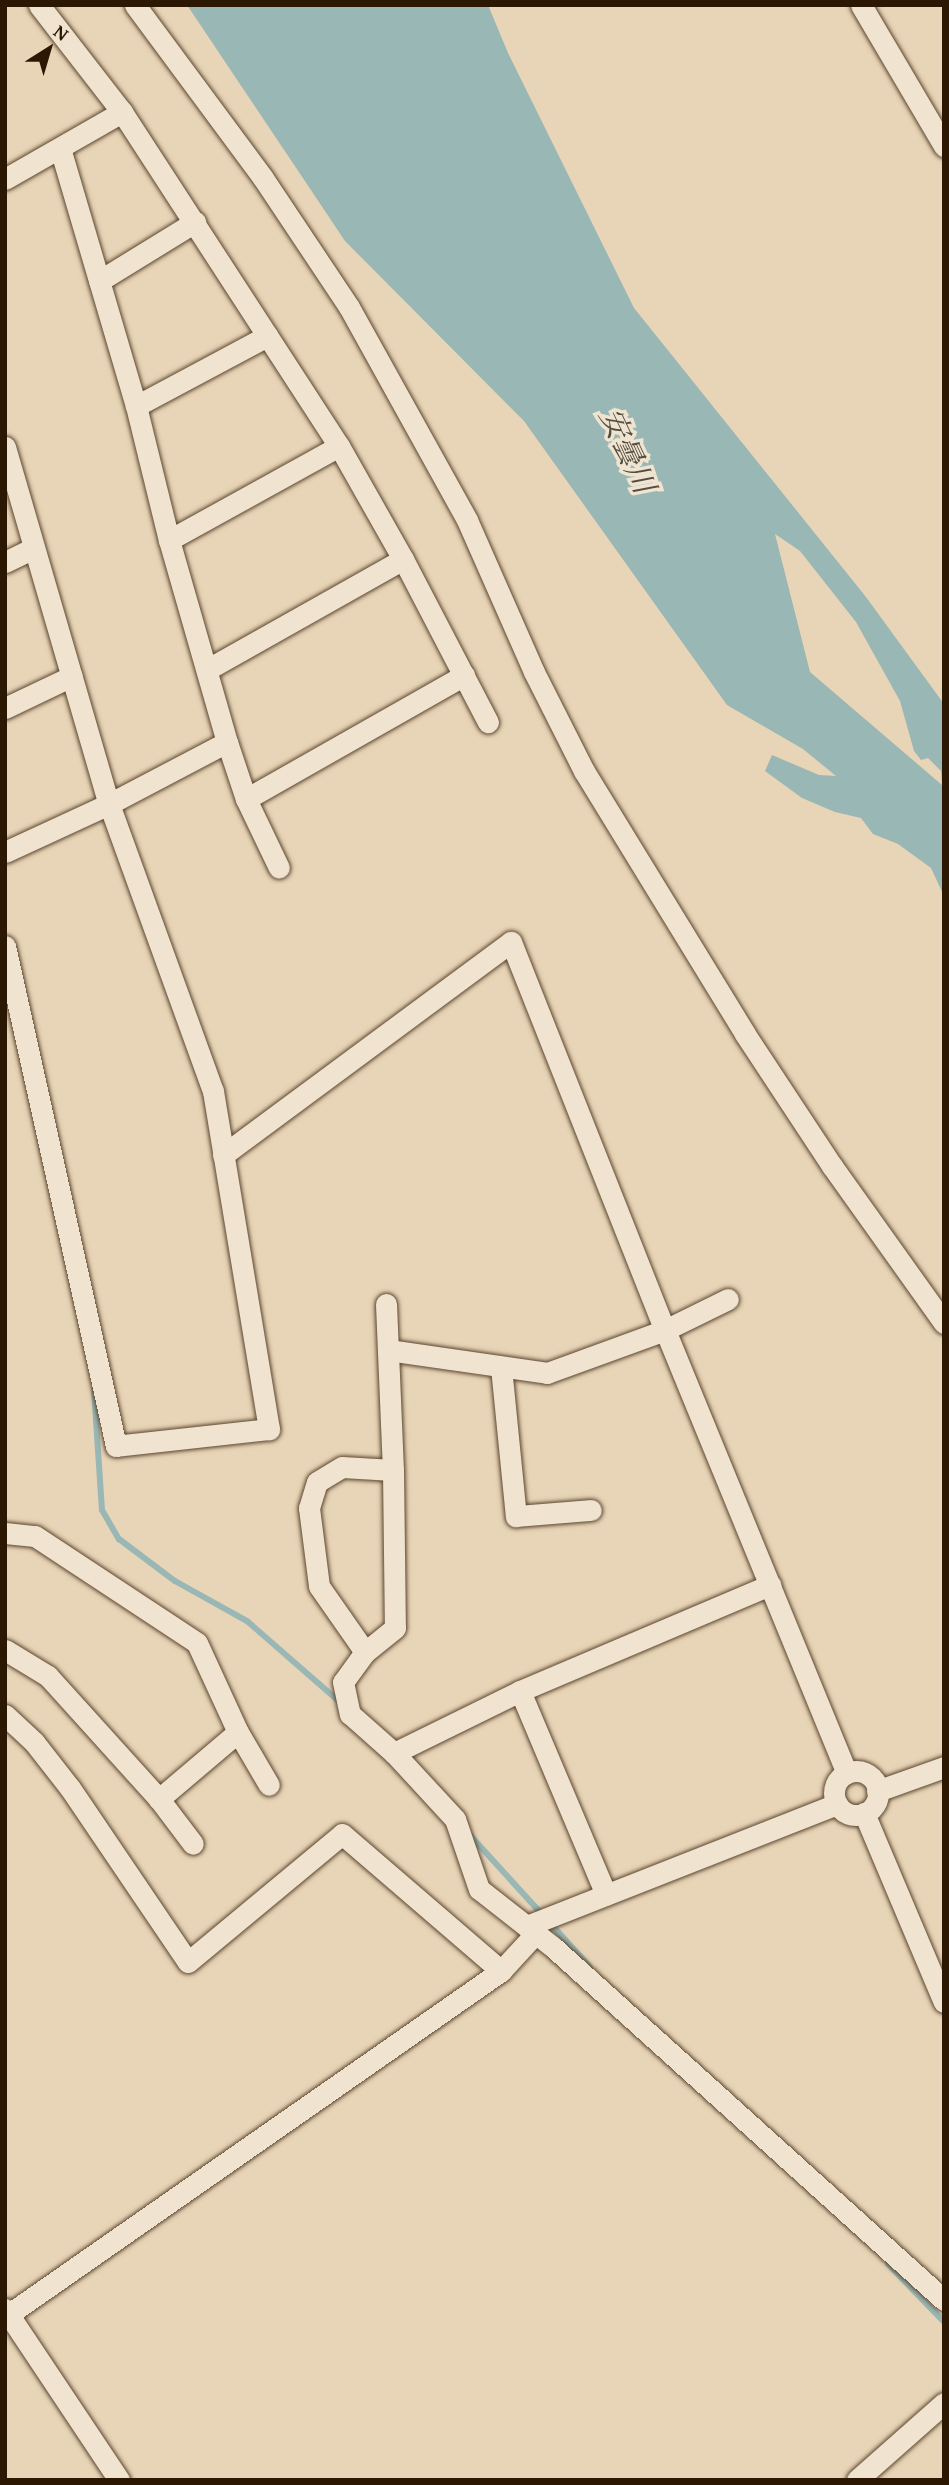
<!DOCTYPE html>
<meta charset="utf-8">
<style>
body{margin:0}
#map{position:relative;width:949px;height:2485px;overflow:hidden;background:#e8d4b6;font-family:"Gentium Book Plus","Noto Serif JP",serif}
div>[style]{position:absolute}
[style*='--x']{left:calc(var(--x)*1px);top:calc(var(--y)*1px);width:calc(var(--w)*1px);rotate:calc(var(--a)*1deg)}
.water>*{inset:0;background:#98b7b5}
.stream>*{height:6px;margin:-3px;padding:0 3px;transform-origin:3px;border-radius:3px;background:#98b7b5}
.roads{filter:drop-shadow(0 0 2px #5b462f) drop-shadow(0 0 2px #5b462f)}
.minor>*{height:21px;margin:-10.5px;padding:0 10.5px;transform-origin:10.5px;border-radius:10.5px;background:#f0e3d0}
.minor>.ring{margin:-10.5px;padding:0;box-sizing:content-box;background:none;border:21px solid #f0e3d0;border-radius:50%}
span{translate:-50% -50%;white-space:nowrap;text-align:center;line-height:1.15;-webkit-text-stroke:7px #f0e3d0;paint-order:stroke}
.water-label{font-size:30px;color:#524f41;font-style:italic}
.frame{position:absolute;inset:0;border:7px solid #2c1702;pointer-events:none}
.north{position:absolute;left:14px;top:14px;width:70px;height:70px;-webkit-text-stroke:5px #f0e3d0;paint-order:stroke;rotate:37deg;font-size:19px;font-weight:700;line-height:28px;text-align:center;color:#2c1702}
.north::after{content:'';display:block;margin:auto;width:24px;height:32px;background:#2c1702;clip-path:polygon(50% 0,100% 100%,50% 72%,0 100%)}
</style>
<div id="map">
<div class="water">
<div style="clip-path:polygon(evenodd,187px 5px,488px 5px,508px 53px,634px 308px,866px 597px,944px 704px,944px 896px,931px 868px,898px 844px,873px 834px,861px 818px,835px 812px,802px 798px,765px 771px,772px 755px,819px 775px,836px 776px,803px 749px,727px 705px,524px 421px,345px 241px,187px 5px,775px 534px,800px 551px,856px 622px,900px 701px,914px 751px,921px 760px,928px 758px,941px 771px,942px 785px,810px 672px,775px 534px)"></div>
</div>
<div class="stream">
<div style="--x:94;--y:1390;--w:120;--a:86.2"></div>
<div style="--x:102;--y:1510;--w:34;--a:60"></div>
<div style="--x:119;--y:1539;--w:70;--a:36.9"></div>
<div style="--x:175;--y:1581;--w:82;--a:29.1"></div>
<div style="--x:247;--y:1621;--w:125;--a:41.1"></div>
<div style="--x:468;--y:1833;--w:181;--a:47.7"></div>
<div style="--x:888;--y:2264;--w:81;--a:46"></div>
</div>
<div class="roads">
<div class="minor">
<div style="--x:39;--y:5;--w:135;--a:52.2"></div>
<div style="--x:122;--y:112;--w:398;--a:57"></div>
<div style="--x:339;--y:446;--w:130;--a:60.5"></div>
<div style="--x:403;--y:559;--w:184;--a:62.5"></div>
<div style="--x:135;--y:5;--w:215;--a:53.5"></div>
<div style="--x:263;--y:178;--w:155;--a:56.3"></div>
<div style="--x:349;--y:307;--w:244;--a:61"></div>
<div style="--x:467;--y:520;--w:166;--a:66.2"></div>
<div style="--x:534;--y:672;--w:111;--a:63.2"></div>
<div style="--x:584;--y:771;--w:308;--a:58.5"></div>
<div style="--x:745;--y:1034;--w:158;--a:56.6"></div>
<div style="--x:832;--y:1166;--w:193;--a:54.5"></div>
<div style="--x:861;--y:5;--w:164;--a:59.5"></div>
<div style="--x:60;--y:148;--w:269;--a:73.6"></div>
<div style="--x:136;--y:406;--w:138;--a:76.2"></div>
<div style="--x:169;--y:540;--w:210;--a:74"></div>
<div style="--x:227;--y:742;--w:60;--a:71.6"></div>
<div style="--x:246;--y:799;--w:76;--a:64.4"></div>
<div style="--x:5;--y:179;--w:135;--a:-29.8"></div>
<div style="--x:99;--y:281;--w:113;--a:-31.6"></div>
<div style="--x:136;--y:406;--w:149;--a:-28.1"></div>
<div style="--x:5;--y:447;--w:372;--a:73.8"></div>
<div style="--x:109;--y:804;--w:305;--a:70.1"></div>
<div style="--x:213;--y:1091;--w:343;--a:80.6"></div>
<div style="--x:269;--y:1429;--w:154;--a:173.7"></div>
<div style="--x:116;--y:1446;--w:512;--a:-102.52"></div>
<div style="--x:169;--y:540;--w:194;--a:-28.9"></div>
<div style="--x:5;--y:562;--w:32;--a:-26"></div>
<div style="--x:208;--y:669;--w:224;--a:-29.4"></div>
<div style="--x:5;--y:708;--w:74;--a:-25.5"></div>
<div style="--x:246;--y:799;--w:251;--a:-29.6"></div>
<div style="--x:5;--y:852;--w:115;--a:-24.8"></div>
<div style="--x:109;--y:804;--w:133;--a:-27.7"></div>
<div style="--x:223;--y:1155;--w:358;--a:-36.5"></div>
<div style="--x:511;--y:942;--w:417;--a:68.4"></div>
<div style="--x:665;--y:1330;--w:479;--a:67.7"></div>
<div style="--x:386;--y:1304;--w:166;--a:87.6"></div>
<div style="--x:393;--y:1470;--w:158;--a:89.3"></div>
<div style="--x:395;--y:1628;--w:38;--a:141"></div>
<div style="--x:365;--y:1652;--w:37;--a:126"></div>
<div style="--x:343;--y:1682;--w:33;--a:78"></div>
<div style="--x:350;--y:1714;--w:59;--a:41.6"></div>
<div style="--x:394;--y:1753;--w:90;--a:47.3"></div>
<div style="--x:455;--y:1819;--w:74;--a:71.1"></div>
<div style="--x:479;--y:1889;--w:94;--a:38.1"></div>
<div style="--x:553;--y:1947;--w:527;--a:42.08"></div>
<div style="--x:388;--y:1350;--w:161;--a:8.2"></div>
<div style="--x:547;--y:1373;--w:126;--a:-20"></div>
<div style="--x:665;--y:1330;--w:70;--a:-26.2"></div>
<div style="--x:501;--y:1367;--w:150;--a:84.3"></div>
<div style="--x:516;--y:1516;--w:75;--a:-4.6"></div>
<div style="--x:5;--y:1533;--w:30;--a:6"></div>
<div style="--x:35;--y:1536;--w:194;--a:33.4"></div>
<div style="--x:197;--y:1643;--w:98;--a:65.3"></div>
<div style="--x:238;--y:1732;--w:104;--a:139.7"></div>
<div style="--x:159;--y:1799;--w:166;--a:-132.1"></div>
<div style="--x:48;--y:1676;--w:50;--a:-148.8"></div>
<div style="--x:365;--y:1652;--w:80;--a:-124.9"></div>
<div style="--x:319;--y:1586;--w:79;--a:-97.3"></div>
<div style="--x:309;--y:1508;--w:27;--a:-73"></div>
<div style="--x:317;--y:1482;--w:29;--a:-31"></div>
<div style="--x:342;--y:1467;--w:51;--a:3.4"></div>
<div style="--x:520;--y:1691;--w:221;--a:67.1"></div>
<div style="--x:5;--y:1715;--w:40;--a:43"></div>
<div style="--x:34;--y:1742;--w:58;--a:52"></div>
<div style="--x:70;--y:1788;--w:210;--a:55.9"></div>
<div style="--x:188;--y:1962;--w:200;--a:-39.7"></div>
<div style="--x:342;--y:1834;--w:210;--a:40.7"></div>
<div style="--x:238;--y:1732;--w:61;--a:59.7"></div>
<div style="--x:394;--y:1753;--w:140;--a:-26.2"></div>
<div style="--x:520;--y:1691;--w:272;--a:-23"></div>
<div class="ring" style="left:834px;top:1771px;width:23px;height:23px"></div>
<div style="--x:877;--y:1791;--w:71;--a:-19.7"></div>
<div style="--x:159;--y:1799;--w:56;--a:52.9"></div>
<div style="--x:864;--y:1813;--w:205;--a:67.1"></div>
<div style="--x:527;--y:1926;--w:333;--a:-21.5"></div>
<div style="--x:5;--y:2309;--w:206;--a:56.3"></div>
<div style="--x:9;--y:2314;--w:600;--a:-34.88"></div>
<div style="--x:501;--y:1971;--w:52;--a:-47.4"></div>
<div style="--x:857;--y:2480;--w:116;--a:-41.5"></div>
</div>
</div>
<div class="water-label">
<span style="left:628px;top:450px;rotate:65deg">安曇川</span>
</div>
<div class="frame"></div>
<div class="north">N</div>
</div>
